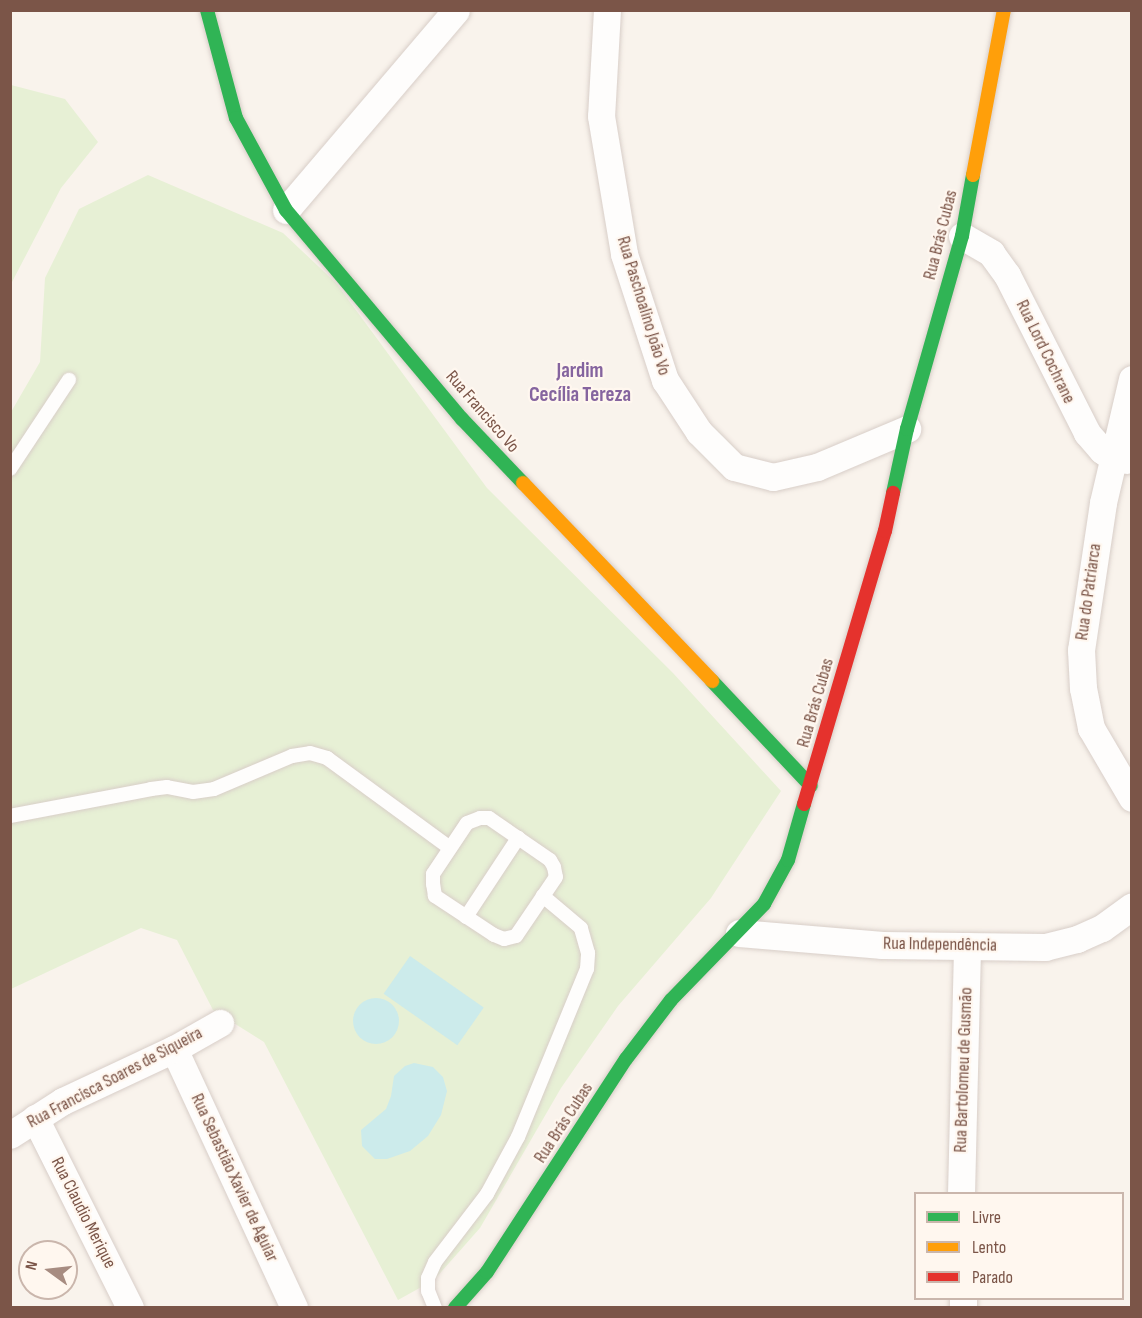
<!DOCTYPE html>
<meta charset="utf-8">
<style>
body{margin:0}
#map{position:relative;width:1142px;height:1318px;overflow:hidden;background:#f9f3ec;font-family:"Sofia Sans Condensed",sans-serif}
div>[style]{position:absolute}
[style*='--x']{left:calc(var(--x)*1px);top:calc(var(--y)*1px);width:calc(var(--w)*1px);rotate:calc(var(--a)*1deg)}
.green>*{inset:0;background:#e7f0d5}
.water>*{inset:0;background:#ccebeb;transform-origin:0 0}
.round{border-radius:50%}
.roads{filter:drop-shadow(0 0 2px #d8cec8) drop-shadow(0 0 2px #d8cec8)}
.lane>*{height:14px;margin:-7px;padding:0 7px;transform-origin:7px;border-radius:7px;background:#fefdfc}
.street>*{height:27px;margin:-13.5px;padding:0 13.5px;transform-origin:13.5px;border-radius:13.5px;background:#fefdfc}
.fast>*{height:14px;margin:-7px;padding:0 7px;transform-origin:7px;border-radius:7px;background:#30b455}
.slow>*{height:14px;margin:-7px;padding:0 7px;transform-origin:7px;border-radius:7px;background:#ff9f0a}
.jam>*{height:14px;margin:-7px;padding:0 7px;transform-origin:7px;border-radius:7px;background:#e5322d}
span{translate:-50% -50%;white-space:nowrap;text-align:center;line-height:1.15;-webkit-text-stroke:4.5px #fff7ef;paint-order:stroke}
.street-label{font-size:18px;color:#7b5548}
.quarter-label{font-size:21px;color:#85649f;font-weight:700}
.frame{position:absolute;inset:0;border:12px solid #7b5548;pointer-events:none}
.legend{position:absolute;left:914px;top:1192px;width:210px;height:108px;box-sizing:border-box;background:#fff7ef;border:2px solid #cab6ac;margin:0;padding:8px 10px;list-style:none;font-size:18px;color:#7b5548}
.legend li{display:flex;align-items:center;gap:12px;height:30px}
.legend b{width:30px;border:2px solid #cab6ac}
.north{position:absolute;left:18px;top:1240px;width:60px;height:60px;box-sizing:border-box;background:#fff7ef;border:2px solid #cab6ac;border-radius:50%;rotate:285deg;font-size:16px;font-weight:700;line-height:24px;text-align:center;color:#7b5548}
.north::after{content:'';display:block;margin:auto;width:21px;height:27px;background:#a78c81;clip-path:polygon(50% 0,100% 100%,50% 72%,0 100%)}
</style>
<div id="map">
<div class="green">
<div style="clip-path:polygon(11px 85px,65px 99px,98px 142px,61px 188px,12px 282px,11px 292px)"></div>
<div style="clip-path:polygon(148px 175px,283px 233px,336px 283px,487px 488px,673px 673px,781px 791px,711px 898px,618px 1006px,561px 1088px,480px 1228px,434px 1280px,398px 1300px,264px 1042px,213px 1010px,177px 940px,141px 928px,11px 989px,11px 412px,40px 362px,45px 278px,79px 209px)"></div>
</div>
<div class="water">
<div style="left:410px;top:956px;width:90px;height:46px;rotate:35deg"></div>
<div class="round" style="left:353px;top:998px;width:46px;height:46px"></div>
<div style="clip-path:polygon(414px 1063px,433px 1067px,443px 1077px,447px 1091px,441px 1115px,428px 1136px,410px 1151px,387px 1159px,375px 1159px,362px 1146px,361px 1130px,386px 1109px,391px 1096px,394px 1076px,405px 1066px)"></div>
</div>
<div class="roads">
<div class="lane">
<div style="--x:10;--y:469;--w:107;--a:-56.5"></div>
<div style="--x:10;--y:816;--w:144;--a:-10.8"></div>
<div style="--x:151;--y:789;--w:16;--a:-7"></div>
<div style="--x:167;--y:787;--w:26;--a:11"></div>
<div style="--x:193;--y:792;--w:21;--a:-8"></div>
<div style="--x:214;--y:789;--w:85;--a:-22.9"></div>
<div style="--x:292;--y:756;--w:18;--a:-9"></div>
<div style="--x:310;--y:753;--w:18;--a:16"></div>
<div style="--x:327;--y:758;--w:152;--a:36.2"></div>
<div style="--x:480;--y:818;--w:9;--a:0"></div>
<div style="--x:489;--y:818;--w:74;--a:34.5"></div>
<div style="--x:550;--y:860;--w:8;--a:60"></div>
<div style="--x:554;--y:867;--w:10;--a:79"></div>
<div style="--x:556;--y:877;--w:71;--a:124.1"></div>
<div style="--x:516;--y:936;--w:12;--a:166"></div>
<div style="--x:504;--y:939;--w:11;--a:-158"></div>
<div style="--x:494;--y:935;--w:71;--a:-146.5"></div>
<div style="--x:435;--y:896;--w:12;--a:-99"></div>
<div style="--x:433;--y:884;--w:10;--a:-90"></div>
<div style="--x:433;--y:874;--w:61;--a:-56.3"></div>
<div style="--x:467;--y:823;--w:14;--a:-21"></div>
<div style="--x:466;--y:917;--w:95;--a:-56.6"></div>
<div style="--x:435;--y:1308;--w:18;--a:-112"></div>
<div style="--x:428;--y:1291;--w:13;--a:-90"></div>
<div style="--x:428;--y:1278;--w:17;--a:-66"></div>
<div style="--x:435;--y:1262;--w:86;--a:-52.6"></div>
<div style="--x:487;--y:1194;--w:65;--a:-61.5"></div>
<div style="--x:518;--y:1137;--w:182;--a:-67.7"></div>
<div style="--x:587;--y:969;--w:16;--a:-86"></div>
<div style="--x:588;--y:953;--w:26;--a:-106"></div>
<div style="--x:581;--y:928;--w:50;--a:-139.9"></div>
</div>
<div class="street">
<div style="--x:607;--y:10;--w:106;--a:93.2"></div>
<div style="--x:601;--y:116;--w:140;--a:80.5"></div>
<div style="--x:624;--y:254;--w:133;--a:72"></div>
<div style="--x:665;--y:380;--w:62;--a:56.8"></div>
<div style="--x:699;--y:432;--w:49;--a:45"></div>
<div style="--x:734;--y:467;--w:40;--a:14.4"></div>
<div style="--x:773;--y:477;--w:45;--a:-12.8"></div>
<div style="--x:817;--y:467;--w:98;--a:-22.9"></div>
<div style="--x:286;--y:210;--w:262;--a:-49.6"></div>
<div style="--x:962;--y:236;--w:34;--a:30"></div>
<div style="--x:991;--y:253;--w:27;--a:54"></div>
<div style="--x:1007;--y:275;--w:177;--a:63.1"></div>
<div style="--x:1087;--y:433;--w:23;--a:49"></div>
<div style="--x:1102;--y:450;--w:14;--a:36"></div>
<div style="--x:1113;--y:458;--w:14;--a:8"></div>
<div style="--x:1132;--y:379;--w:127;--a:103.2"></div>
<div style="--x:1103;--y:503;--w:149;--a:98.5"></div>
<div style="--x:1081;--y:650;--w:38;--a:87"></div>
<div style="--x:1083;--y:688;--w:41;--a:78.7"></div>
<div style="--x:1091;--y:728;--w:81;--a:59.6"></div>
<div style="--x:739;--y:933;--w:144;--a:4.8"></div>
<div style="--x:882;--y:945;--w:163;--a:0.7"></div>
<div style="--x:1045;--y:947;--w:33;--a:-14"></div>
<div style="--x:1077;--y:939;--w:27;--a:-24"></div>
<div style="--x:1102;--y:928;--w:37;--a:-36"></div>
<div style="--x:174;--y:1049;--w:285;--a:65.1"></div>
<div style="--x:35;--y:1118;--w:212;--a:63.4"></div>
<div style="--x:10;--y:1135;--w:63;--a:-32.7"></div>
<div style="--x:63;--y:1101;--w:123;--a:-25.1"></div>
<div style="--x:174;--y:1049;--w:53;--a:-29.5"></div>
<div style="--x:961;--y:1194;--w:248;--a:-88.6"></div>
<div style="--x:963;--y:1298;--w:10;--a:90"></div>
</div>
<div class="fast">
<div style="--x:207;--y:10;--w:112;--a:75"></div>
<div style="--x:236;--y:118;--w:105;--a:61.5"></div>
<div style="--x:286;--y:210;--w:273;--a:49.9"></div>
<div style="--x:462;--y:419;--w:88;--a:46.4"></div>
<div style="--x:893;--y:493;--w:66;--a:-77.7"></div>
<div style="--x:907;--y:429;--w:201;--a:-74.1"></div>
<div style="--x:962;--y:236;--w:62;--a:-79.8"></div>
<div style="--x:712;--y:681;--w:144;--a:46.7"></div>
<div style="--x:455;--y:1308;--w:48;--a:-48.4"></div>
<div style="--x:487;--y:1272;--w:254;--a:-56.9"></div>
<div style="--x:626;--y:1059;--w:74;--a:-52.7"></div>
<div style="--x:671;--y:1000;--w:134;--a:-45.9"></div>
<div style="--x:764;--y:904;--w:50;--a:-61.4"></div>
<div style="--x:788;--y:860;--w:58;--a:-74.1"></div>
</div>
<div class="slow">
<div style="--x:973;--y:175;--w:168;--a:-79.4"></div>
<div style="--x:523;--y:483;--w:274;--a:46.3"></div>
</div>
<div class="jam">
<div style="--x:804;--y:804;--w:285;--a:-73.5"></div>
<div style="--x:885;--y:531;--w:39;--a:-78"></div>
</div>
</div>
<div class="street-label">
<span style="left:941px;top:235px;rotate:-76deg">Rua Brás Cubas</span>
<span style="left:643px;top:306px;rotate:73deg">Rua Paschoalino João Vo</span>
<span style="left:1045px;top:352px;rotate:64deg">Rua Lord Cochrane</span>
<span style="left:482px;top:412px;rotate:49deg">Rua Francisco Vo</span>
<span style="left:1089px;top:592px;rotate:-82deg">Rua do Patriarca</span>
<span style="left:816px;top:703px;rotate:-74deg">Rua Brás Cubas</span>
<span style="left:940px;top:945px;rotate:1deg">Rua Independência</span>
<span style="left:964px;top:1070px;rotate:-88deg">Rua Bartolomeu de Gusmão</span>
<span style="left:115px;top:1078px;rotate:-28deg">Rua Francisca Soares de Siqueira</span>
<span style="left:564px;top:1123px;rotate:-57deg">Rua Brás Cubas</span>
<span style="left:234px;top:1178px;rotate:65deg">Rua Sebastião Xavier de Aguiar</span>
<span style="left:83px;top:1213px;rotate:63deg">Rua Claudio Merique</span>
</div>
<div class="quarter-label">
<span style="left:580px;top:383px">Jardim<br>Cecília Tereza</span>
</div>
<div class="frame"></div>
<ul class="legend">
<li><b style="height:8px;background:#30b455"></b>Livre</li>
<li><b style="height:8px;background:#ff9f0a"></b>Lento</li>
<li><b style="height:8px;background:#e5322d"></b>Parado</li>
</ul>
<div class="north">N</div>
</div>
